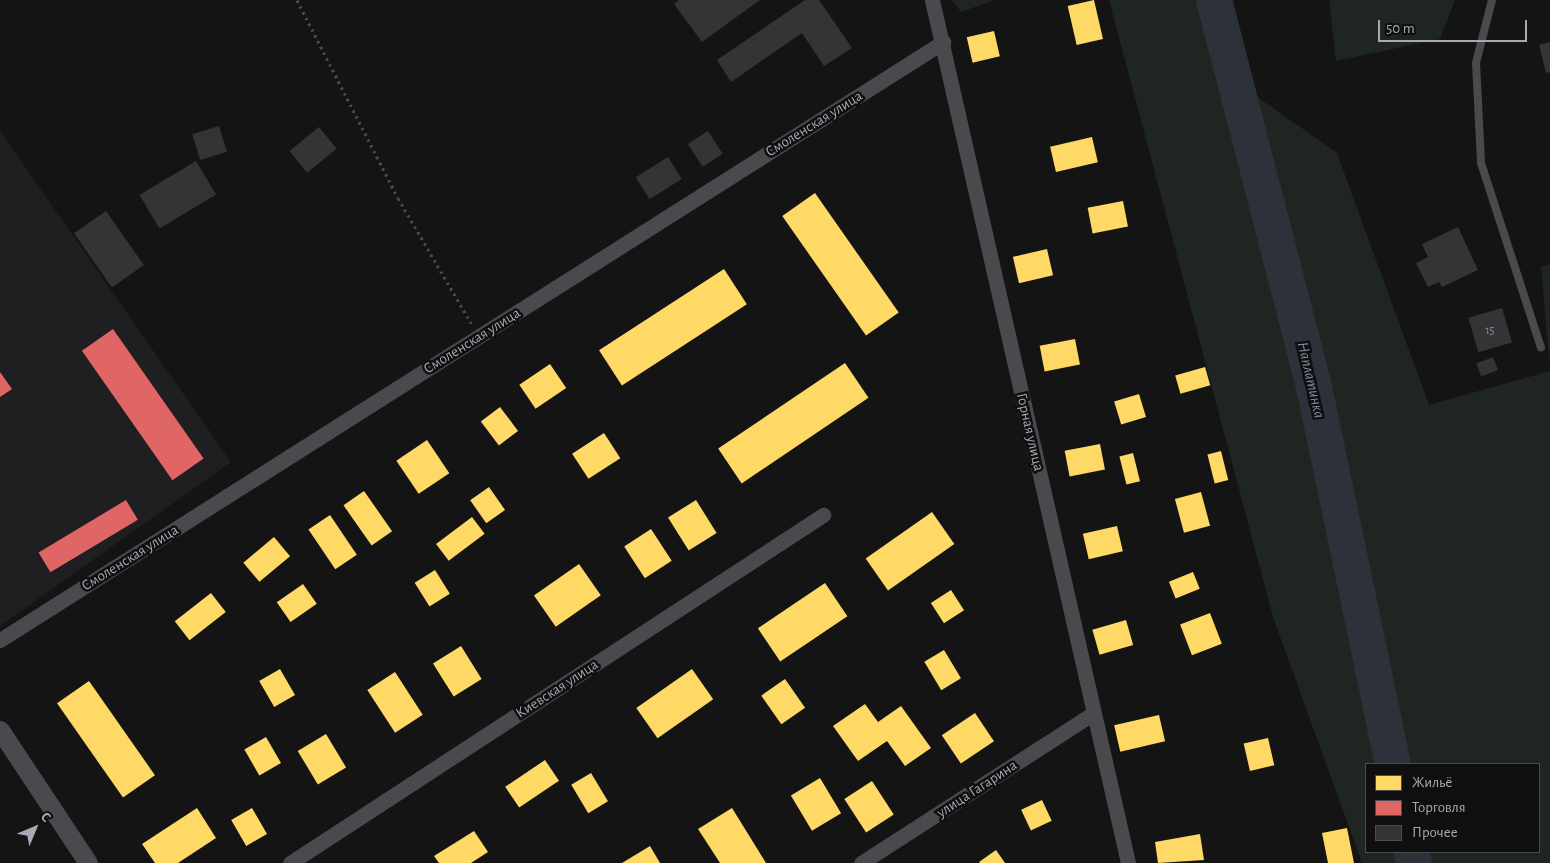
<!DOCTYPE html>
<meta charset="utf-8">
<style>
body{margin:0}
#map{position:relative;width:1550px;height:863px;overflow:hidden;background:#141415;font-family:"Alegreya Sans",sans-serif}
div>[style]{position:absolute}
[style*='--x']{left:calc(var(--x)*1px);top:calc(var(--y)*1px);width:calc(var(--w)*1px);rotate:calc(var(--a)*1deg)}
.built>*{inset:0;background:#1f1e20}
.green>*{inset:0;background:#1f2521}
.homes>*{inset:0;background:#ffd966;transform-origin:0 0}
.shops>*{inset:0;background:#e06666;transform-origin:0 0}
.river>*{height:36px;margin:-18px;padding:0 18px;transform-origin:18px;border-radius:18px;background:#2d3139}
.building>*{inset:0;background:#343336;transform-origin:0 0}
.path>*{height:3px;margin-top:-1.5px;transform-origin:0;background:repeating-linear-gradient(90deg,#4b4b4e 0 2.5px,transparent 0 6.5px)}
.service>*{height:8px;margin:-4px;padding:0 4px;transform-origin:4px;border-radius:4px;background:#4a4a4e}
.minor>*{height:15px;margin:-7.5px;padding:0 7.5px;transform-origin:7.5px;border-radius:7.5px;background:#4a4a4e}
.tertiary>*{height:19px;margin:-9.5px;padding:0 9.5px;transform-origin:9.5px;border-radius:9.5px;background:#4a4a4e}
span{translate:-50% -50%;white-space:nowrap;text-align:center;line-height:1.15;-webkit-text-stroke:5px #0f0f10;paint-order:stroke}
.number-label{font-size:12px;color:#8b8c94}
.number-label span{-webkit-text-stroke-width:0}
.street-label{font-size:15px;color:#a8a9b4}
.water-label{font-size:16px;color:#828fab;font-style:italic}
.legend{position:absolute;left:1365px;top:763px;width:175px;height:90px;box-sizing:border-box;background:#0f0f10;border:1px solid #4c4d52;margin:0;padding:6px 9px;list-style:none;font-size:15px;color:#a8a9b4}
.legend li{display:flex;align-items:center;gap:10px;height:25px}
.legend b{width:25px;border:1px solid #4c4d52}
.north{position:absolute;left:10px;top:803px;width:50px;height:50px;-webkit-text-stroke:4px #0f0f10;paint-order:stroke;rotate:45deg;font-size:14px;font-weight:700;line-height:20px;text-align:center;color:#a8a9b4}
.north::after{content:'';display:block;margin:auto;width:18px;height:22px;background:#a8a9b4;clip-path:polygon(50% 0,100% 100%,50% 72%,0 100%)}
.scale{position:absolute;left:1378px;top:20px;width:149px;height:22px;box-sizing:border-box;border:2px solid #a8a9b4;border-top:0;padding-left:6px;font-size:15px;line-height:18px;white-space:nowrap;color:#a8a9b4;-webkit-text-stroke:4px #0f0f10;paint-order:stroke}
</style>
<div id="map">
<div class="built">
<div style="clip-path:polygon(0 131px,231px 462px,0 626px)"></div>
</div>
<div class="green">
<div style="clip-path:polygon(952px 0,995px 0,961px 12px)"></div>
<div style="clip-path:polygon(evenodd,1109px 0,1228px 0,1249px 91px,1337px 153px,1429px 405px,1550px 371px,1550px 863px,1362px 863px,1273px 617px,1109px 0,1366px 764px,1539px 764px,1539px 852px,1366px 852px,1366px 764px)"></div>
<div style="clip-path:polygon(1329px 0,1455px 0,1440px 39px,1336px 61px)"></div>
<div style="clip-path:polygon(1550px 264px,1550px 367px,1541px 267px)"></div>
</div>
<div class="homes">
<div style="left:1094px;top:0;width:40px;height:27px;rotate:77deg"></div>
<div style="left:994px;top:31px;width:26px;height:28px;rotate:77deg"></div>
<div style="left:1092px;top:137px;width:26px;height:43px;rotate:77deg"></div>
<div style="left:815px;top:193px;width:146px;height:40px;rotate:55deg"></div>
<div style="left:1123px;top:201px;width:26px;height:36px;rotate:79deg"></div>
<div style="left:1047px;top:249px;width:27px;height:35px;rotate:77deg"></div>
<div style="left:724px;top:269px;width:42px;height:149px;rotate:57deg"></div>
<div style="left:1075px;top:339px;width:26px;height:36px;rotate:79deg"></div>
<div style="left:845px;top:363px;width:42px;height:153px;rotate:56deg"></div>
<div style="left:550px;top:364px;width:29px;height:37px;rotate:56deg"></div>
<div style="left:1205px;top:367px;width:19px;height:31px;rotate:74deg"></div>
<div style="left:1139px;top:394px;width:24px;height:26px;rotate:73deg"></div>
<div style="left:500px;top:407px;width:30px;height:24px;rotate:53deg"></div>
<div style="left:604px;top:433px;width:30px;height:38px;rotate:57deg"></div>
<div style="left:427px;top:440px;width:40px;height:37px;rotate:56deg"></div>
<div style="left:1100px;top:444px;width:26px;height:36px;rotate:79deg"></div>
<div style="left:1221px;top:451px;width:30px;height:14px;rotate:76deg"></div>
<div style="left:1133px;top:453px;width:29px;height:14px;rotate:76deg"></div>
<div style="left:489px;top:487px;width:28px;height:23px;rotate:55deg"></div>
<div style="left:364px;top:491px;width:49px;height:25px;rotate:55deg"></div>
<div style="left:1201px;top:492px;width:35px;height:27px;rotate:75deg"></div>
<div style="left:696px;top:500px;width:39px;height:33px;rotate:58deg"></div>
<div style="left:932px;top:512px;width:39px;height:81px;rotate:55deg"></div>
<div style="left:330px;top:515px;width:48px;height:26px;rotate:56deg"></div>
<div style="left:472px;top:517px;width:21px;height:45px;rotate:53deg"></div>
<div style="left:1117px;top:526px;width:26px;height:35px;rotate:77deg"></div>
<div style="left:651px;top:529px;width:38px;height:32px;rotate:57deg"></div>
<div style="left:274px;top:537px;width:25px;height:40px;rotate:50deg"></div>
<div style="left:579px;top:564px;width:38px;height:55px;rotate:55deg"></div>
<div style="left:435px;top:570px;width:28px;height:24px;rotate:58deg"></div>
<div style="left:1193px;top:572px;width:18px;height:26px;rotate:68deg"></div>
<div style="left:825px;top:583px;width:40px;height:81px;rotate:56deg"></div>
<div style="left:303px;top:584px;width:24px;height:32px;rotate:55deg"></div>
<div style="left:951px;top:590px;width:24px;height:24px;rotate:57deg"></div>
<div style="left:211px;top:593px;width:24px;height:46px;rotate:52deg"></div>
<div style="left:1210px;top:613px;width:33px;height:32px;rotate:69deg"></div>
<div style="left:1126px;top:620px;width:26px;height:35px;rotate:74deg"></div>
<div style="left:461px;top:646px;width:39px;height:33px;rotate:58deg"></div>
<div style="left:944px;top:650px;width:33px;height:23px;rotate:59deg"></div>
<div style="left:280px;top:669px;width:30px;height:24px;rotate:60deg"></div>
<div style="left:692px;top:669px;width:37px;height:68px;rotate:55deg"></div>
<div style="left:395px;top:672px;width:51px;height:33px;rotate:57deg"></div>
<div style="left:785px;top:679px;width:35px;height:29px;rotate:55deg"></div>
<div style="left:89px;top:681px;width:115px;height:39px;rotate:55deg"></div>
<div style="clip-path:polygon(865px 704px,878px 722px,901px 706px,931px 748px,905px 766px,887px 741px,858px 761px,833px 726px)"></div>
<div style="left:975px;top:713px;width:34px;height:40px;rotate:56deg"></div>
<div style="left:1159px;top:715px;width:27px;height:46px;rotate:77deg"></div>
<div style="left:326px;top:734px;width:39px;height:33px;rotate:59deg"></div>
<div style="left:266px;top:737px;width:30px;height:25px;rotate:60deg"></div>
<div style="left:1268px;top:738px;width:28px;height:25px;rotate:77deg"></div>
<div style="left:545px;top:760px;width:25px;height:48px;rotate:56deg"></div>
<div style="left:591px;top:773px;width:33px;height:23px;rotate:59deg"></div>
<div style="left:820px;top:778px;width:41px;height:34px;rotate:59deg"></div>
<div style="left:872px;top:781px;width:40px;height:33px;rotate:57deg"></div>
<div style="left:1042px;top:800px;width:23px;height:23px;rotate:65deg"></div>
<div style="clip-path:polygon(197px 808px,216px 838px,178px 863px,155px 863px,142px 844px)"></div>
<div style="left:252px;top:808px;width:30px;height:24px;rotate:60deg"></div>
<div style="clip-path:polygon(732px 808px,766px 863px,720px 863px,698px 829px)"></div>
<div style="clip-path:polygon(1347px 828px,1354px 863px,1328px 863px,1322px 833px)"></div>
<div style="clip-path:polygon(474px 831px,488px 852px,471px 863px,439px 863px,434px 856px)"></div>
<div style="clip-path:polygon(1200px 834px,1204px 860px,1158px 863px,1155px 842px)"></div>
<div style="clip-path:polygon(650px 846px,660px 863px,622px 863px)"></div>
<div style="clip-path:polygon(996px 850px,1005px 863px,980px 863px,979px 862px)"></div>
</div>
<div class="shops">
<div style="left:113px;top:329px;width:158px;height:38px;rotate:55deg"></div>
<div style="clip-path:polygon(0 372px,12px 389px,0 397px)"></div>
<div style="left:126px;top:500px;width:23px;height:102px;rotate:59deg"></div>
</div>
<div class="river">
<div style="--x:1214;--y:0;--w:395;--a:75.5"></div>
<div style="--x:1313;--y:382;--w:390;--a:78.2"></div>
<div style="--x:1412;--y:852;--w:11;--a:80"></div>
</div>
<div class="building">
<div style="clip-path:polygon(679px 0,760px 0,702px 42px,674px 4px)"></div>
<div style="clip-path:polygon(805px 0,819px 0,852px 48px,824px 66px,802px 33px,731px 82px,717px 60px)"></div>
<div style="clip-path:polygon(1550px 42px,1550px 72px,1546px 73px,1539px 45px)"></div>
<div style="left:219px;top:126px;width:27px;height:28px;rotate:73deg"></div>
<div style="left:319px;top:127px;width:28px;height:38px;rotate:51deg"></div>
<div style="left:708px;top:131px;width:27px;height:24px;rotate:57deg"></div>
<div style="left:668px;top:157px;width:26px;height:38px;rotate:58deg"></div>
<div style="left:196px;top:161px;width:39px;height:66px;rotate:59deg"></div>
<div style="left:106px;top:211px;width:66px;height:39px;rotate:55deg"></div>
<div style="clip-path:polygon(1458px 227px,1478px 270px,1442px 287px,1439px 282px,1428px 287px,1416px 263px,1428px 257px,1422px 244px)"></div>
<div style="left:1502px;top:308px;width:36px;height:35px;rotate:74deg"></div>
<div style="left:1493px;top:357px;width:14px;height:18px;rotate:69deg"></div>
</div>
<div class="path">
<div style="--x:297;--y:0;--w:222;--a:63"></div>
<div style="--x:398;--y:198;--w:145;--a:59.7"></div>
</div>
<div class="service">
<div style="--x:1492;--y:0;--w:65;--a:104.3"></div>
<div style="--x:1476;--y:63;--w:100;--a:87.1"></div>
<div style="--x:1481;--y:163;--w:194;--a:72"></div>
</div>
<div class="minor">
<div style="--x:932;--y:0;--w:885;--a:77.2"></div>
<div style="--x:0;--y:640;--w:1117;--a:-32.38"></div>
<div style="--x:290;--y:863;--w:637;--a:-33.14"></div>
<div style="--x:861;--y:863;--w:275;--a:-32.8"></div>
</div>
<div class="tertiary">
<div style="--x:0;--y:730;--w:159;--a:56.5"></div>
</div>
<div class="number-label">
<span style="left:1490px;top:331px">15</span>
</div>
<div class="street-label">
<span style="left:814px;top:124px;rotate:-32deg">Смоленская улица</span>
<span style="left:472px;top:341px;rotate:-32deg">Смоленская улица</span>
<span style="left:1030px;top:432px;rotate:77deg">Горная улица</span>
<span style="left:130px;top:558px;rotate:-32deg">Смоленская улица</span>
<span style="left:557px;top:689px;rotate:-33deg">Киевская улица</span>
<span style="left:977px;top:789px;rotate:-33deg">улица Гагарина</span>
</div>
<div class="water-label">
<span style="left:1311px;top:380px;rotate:77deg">Наплатинка</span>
</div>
<ul class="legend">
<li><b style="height:14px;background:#ffd966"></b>Жильё</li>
<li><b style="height:14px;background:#e06666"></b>Торговля</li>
<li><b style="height:14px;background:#343336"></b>Прочее</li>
</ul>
<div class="north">С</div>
<div class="scale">50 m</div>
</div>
